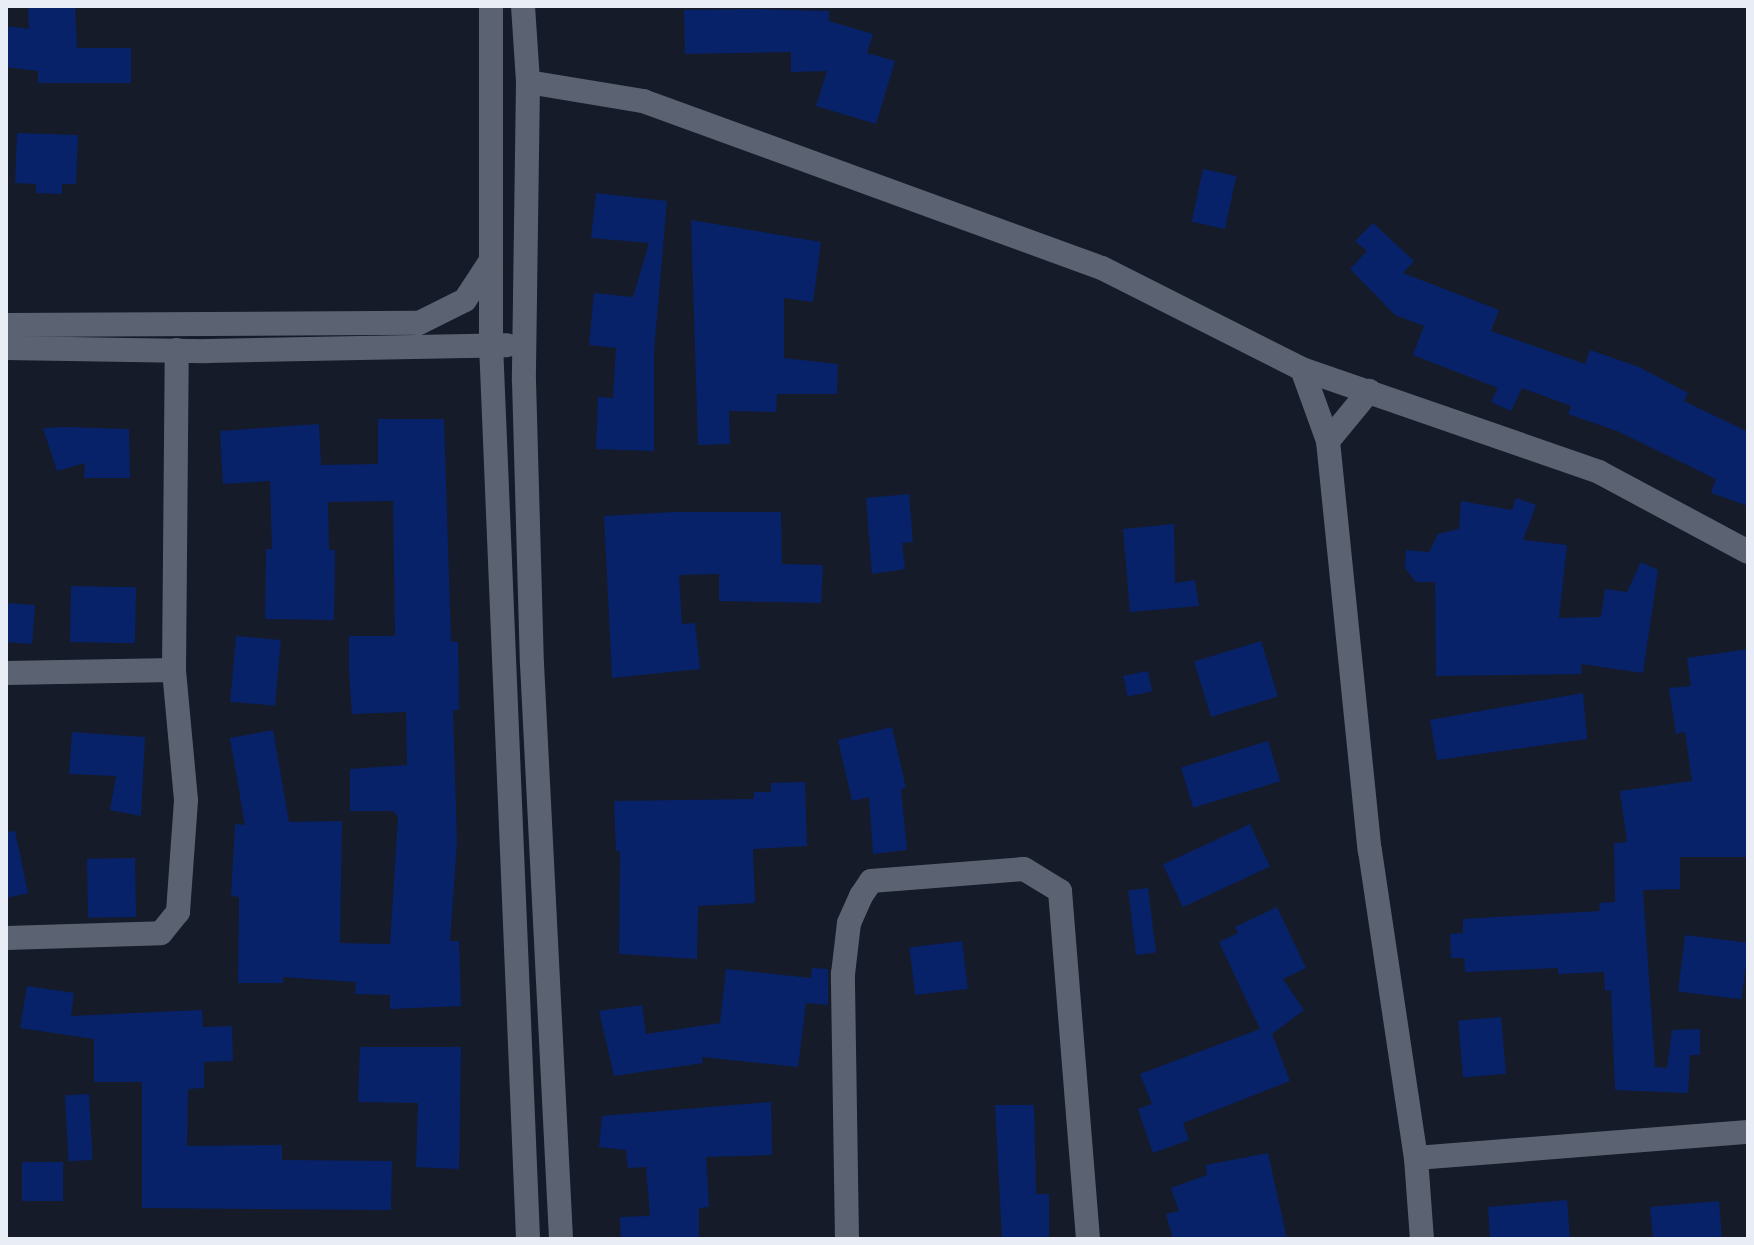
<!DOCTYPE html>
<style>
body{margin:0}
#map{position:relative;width:1754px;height:1245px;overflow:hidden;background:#151b28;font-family:"IBM Plex Serif",serif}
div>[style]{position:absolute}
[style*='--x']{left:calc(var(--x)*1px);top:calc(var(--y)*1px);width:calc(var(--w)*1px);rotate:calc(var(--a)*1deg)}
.building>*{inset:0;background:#08226a;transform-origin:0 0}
.minor>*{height:24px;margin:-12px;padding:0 12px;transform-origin:12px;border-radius:12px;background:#5b6372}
span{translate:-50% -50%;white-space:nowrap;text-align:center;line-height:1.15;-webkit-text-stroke:7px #04060b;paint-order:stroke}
.frame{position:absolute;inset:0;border:8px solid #e8edf6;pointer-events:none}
</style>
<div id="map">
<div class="building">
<div style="clip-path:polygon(28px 6px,75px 6px,77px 48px,131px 48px,131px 83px,38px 83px,38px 71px,6px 67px,6px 26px,29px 29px)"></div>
<div style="clip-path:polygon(757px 9px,829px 11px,829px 21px,873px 34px,867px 53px,895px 61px,876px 124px,816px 106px,827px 71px,791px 72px,791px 52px,685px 54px,684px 10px)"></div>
<div style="clip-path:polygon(17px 133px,78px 135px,76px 184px,62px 184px,62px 194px,36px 193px,36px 184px,15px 183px)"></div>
<div style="left:1203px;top:169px;width:34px;height:54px;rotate:12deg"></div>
<div style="clip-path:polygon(596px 193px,667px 201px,654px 351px,654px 451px,596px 449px,598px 397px,613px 398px,616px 348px,589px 345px,594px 293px,633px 297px,649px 243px,591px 238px)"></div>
<div style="clip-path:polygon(691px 220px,821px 242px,813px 302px,784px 298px,784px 358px,838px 364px,837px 394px,777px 394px,776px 412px,729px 411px,730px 444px,698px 445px)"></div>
<div style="clip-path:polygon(1373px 223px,1414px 261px,1403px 273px,1499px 310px,1491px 331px,1585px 364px,1590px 350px,1639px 367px,1688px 393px,1684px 401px,1748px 432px,1748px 506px,1711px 493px,1716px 479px,1617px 431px,1568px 414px,1571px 406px,1522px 388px,1511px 411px,1491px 402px,1498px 388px,1413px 355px,1424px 326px,1395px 315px,1350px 269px,1367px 251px,1355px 241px)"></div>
<div style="clip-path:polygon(378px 419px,444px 419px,451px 642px,458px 642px,459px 710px,453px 710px,457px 842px,450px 941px,459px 941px,461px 1006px,390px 1009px,390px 995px,355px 994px,356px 982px,283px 977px,283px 983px,238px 983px,239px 897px,231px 896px,235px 824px,245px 825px,230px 738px,273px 730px,289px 822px,342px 821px,340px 943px,390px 944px,398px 816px,393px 811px,350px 811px,350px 769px,407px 765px,406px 712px,352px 714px,349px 670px,349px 636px,395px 636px,393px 501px,328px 502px,329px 550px,335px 550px,334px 620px,265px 619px,266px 549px,272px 549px,270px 481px,223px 484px,220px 431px,319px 424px,321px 465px,378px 464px)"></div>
<div style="clip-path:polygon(66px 427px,129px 429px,130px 478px,84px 478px,85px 463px,57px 471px,43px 428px)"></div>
<div style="clip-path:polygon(909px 494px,913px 542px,902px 543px,905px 569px,872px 574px,866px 498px)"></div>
<div style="clip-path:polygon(1516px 498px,1536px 505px,1523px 540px,1567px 545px,1559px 618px,1601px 617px,1605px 589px,1627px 592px,1641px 562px,1658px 570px,1643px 673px,1581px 664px,1582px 674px,1436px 676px,1435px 582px,1416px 582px,1405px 568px,1406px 550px,1429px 552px,1438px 534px,1459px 529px,1461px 501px,1512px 510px)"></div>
<div style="clip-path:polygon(675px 512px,781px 512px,782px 564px,823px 565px,821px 603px,719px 601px,719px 574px,679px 575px,682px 624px,695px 623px,700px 669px,612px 678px,604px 516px)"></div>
<div style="clip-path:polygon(1174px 524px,1175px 583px,1195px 580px,1199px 606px,1130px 612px,1123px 529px)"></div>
<div style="left:71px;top:586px;width:65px;height:56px;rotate:1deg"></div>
<div style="left:6px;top:603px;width:29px;height:39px;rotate:4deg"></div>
<div style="left:236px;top:636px;width:45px;height:66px;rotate:5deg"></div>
<div style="left:1261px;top:641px;width:58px;height:70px;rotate:73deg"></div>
<div style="clip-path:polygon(1748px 649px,1748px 857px,1680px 857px,1680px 889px,1643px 890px,1655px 1067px,1667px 1068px,1672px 1030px,1700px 1029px,1700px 1055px,1690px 1055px,1688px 1093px,1615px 1090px,1611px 990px,1605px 991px,1604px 972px,1558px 974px,1558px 968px,1465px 972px,1464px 958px,1451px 958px,1450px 934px,1463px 933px,1463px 919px,1600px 911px,1599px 903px,1615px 902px,1614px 843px,1627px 842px,1620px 791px,1692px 781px,1685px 732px,1676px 734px,1669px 688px,1691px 686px,1687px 658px)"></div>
<div style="left:1148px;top:671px;width:21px;height:25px;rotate:79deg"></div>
<div style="clip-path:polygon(1583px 693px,1587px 739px,1437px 760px,1430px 720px)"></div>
<div style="clip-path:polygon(892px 727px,906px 788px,901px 789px,907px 850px,873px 854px,869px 797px,852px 801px,838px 740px)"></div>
<div style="clip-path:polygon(72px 732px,145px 737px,141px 816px,110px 810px,116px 776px,69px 774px)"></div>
<div style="left:1268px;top:741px;width:42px;height:91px;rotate:73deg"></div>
<div style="clip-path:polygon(805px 782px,807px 846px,753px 849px,755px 903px,698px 906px,697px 959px,619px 954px,620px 851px,616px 851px,614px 801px,754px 799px,754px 792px,771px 792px,771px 783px)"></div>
<div style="left:1250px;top:824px;width:47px;height:96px;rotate:65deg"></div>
<div style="clip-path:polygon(15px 831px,28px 893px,6px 898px,6px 832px)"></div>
<div style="left:135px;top:858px;width:59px;height:48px;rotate:89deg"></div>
<div style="left:1148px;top:888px;width:65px;height:20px;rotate:83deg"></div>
<div style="clip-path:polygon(1277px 907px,1306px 968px,1283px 979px,1304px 1010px,1272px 1034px,1290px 1081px,1183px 1123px,1189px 1140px,1153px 1153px,1138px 1109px,1152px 1104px,1140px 1074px,1260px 1029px,1219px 942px,1238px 933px,1235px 927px)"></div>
<div style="left:1685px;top:935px;width:64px;height:57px;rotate:7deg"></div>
<div style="left:962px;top:941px;width:48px;height:53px;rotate:83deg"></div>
<div style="clip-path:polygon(812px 968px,828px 969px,828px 1005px,806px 1003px,798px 1067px,702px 1057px,703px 1063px,614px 1076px,599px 1011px,642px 1005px,646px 1034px,720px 1023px,726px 969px,811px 978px)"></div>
<div style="clip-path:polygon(27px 986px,74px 993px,71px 1016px,202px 1010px,203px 1027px,232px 1026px,233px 1061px,204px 1062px,204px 1088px,188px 1089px,187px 1146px,282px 1145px,282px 1160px,392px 1161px,391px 1210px,142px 1208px,142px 1082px,94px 1082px,94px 1039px,20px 1028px)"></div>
<div style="left:1501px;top:1017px;width:57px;height:43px;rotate:85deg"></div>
<div style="clip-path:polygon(360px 1047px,461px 1047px,459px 1169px,416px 1167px,418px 1103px,358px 1102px)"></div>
<div style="left:89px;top:1094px;width:66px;height:24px;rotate:87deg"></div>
<div style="clip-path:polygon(771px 1102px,772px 1155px,706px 1157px,709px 1207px,699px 1208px,699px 1239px,621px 1239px,620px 1217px,650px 1216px,646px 1167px,628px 1168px,626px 1150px,599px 1147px,602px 1116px)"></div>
<div style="clip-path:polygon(995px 1105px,1034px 1105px,1036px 1194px,1049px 1194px,1049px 1239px,1002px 1239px)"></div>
<div style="clip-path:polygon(1268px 1153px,1287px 1239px,1173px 1239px,1166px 1214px,1179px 1211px,1171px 1188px,1207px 1175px,1206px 1165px)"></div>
<div style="left:22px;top:1162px;width:41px;height:39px"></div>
<div style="clip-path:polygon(1567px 1200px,1570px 1239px,1490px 1239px,1488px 1207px)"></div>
<div style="clip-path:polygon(1719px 1201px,1722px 1239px,1653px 1239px,1650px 1207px)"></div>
</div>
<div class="minor">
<div style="--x:491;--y:6;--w:338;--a:90"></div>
<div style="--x:491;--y:344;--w:896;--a:87.63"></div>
<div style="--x:523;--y:6;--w:76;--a:86.2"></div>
<div style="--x:528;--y:82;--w:299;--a:90.8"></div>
<div style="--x:524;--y:381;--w:283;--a:88.4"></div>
<div style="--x:532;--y:664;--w:576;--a:87.11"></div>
<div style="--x:528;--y:82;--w:117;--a:9.4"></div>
<div style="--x:643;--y:101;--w:488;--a:20"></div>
<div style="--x:1102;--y:268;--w:224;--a:26.8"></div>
<div style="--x:1302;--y:369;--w:314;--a:19.1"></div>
<div style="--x:1599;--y:472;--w:169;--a:28.2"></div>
<div style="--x:6;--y:325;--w:413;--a:-0.3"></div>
<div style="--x:419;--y:323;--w:51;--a:-26.6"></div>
<div style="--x:465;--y:300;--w:45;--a:-56.7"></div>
<div style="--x:6;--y:348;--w:201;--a:0.9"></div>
<div style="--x:207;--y:351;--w:300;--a:-1.1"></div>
<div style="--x:1302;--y:369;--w:77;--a:70.1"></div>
<div style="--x:1328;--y:441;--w:412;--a:84.2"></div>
<div style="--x:1370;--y:851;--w:310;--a:81.5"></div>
<div style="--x:1416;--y:1158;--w:81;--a:85.8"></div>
<div style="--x:1328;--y:441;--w:65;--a:-50.6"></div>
<div style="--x:6;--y:673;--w:168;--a:-1"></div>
<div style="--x:6;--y:938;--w:155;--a:-1.8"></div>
<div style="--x:161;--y:933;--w:27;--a:-51"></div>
<div style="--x:178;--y:912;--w:112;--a:-85.9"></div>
<div style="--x:186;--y:800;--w:131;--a:-95.3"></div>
<div style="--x:174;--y:670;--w:320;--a:-89.5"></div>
<div style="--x:1416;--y:1158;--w:333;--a:-4.5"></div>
<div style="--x:847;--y:1239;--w:265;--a:-90.9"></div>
<div style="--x:843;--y:974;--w:51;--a:-83.3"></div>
<div style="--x:849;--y:923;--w:30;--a:-66"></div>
<div style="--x:861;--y:896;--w:18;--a:-56"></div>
<div style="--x:871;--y:881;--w:153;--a:-4.5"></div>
<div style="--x:1024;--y:869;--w:42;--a:31.4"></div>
<div style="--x:1060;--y:891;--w:349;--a:85.4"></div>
</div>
<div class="frame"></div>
</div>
